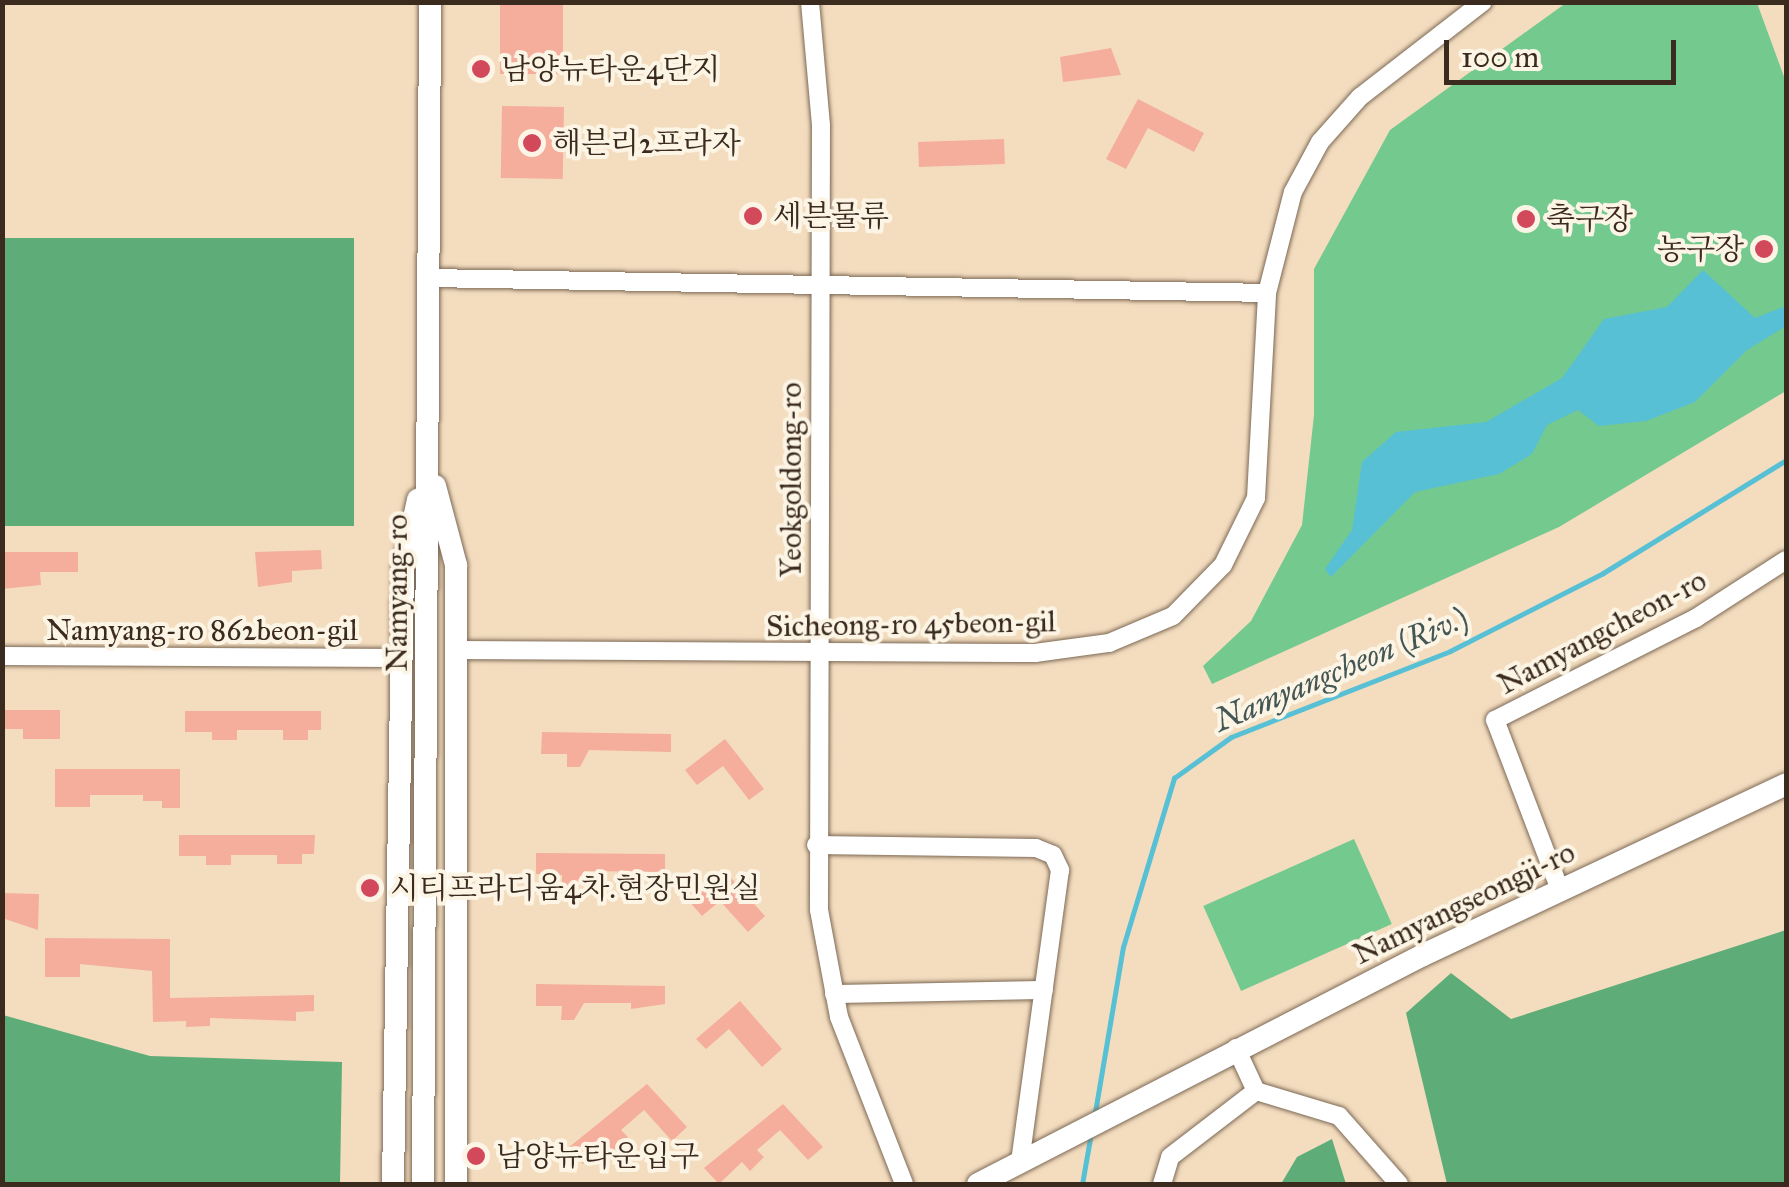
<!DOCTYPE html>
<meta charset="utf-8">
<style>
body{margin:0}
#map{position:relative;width:1789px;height:1187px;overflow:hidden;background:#f4ddbf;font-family:"IM FELL Great Primer","Noto Serif KR",serif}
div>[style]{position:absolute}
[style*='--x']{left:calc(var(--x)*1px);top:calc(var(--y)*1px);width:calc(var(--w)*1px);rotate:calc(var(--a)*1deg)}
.green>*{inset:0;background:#73c98e;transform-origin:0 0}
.forest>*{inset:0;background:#5ead79;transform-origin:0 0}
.water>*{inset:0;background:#58c0d5}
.stream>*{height:5px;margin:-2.5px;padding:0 2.5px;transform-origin:2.5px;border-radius:2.5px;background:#58c0d5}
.building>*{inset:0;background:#f4ae9b;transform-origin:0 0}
.roads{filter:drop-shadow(0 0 2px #7c6956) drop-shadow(0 0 2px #7c6956)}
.minor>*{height:18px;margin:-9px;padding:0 9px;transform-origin:9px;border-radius:9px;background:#fff}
.major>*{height:22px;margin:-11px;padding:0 11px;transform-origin:11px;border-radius:11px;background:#fff}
.dots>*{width:28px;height:28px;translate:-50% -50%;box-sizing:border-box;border:5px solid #fcf5e5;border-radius:50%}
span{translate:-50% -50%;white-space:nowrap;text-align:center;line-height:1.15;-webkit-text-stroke:8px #fcf5e5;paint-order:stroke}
.poi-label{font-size:30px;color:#3b2a1e}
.left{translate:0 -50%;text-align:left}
.right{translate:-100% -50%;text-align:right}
.street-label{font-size:30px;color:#3b2a1e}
.water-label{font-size:32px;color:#445755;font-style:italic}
.frame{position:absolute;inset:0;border:5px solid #3b2a1e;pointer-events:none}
.scale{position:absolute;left:1444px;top:40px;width:232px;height:45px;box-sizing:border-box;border:5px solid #3b2a1e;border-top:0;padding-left:12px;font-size:30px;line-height:35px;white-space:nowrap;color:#3b2a1e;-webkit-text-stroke:8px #fcf5e5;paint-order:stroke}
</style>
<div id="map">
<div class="green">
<div style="clip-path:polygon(1566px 3px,1757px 3px,1786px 82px,1786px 391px,1559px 527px,1212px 684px,1203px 666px,1251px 621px,1302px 525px,1314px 415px,1314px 269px,1390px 130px)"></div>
<div style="left:1354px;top:839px;width:93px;height:165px;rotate:66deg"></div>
</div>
<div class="forest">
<div style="left:354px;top:238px;width:288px;height:352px;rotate:90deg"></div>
<div style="clip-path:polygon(1786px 930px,1786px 1184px,1447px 1184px,1406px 1013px,1451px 973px,1511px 1019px)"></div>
<div style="clip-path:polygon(3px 1015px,150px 1056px,342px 1062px,340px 1184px,3px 1184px)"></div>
<div style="clip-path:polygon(1332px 1139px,1346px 1184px,1281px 1184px,1297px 1157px)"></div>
</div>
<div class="water">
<div style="clip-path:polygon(1703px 270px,1755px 318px,1786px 306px,1786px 326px,1747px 350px,1695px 402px,1646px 421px,1599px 426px,1578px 410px,1547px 425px,1532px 454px,1499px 474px,1415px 492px,1331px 577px,1325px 569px,1352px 530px,1362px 462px,1396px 432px,1486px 422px,1562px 378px,1604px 319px,1667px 307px)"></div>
</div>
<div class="stream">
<div style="--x:1094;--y:1118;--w:173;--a:-80.4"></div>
<div style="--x:1123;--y:947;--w:177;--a:-73.2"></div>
<div style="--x:1174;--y:778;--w:70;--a:-35.7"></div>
<div style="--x:1231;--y:737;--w:235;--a:-21.4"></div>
<div style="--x:1450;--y:651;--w:172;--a:-27"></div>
<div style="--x:1603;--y:573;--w:215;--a:-31.7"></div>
<div style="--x:1082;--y:1184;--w:52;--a:-80"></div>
</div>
<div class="building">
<div style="left:500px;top:2px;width:63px;height:72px"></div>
<div style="clip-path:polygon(1111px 48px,1121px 75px,1063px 82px,1060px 57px)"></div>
<div style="clip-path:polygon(1138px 99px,1204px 133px,1194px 152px,1148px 128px,1126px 169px,1106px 159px)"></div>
<div style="left:502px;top:106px;width:62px;height:72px;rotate:1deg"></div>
<div style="left:1004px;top:139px;width:25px;height:86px;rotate:88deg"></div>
<div style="clip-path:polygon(321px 550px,322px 569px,292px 571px,292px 582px,258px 587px,255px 552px)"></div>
<div style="clip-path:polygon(2px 552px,78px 552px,78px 572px,40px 572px,41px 585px,2px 589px)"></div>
<div style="clip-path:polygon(2px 710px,60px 710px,60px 739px,23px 739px,23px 729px,2px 729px)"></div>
<div style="clip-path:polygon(185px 711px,321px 711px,321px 730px,308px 730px,308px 740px,283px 740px,283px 730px,237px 730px,237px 740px,212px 740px,212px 732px,185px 732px)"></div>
<div style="clip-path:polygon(542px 732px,671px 734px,671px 752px,589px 750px,580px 767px,567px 767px,567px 754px,541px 754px)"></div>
<div style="clip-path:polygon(725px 739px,764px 789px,749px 800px,723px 766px,697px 785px,685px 770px)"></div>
<div style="clip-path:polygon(55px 769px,180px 769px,180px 808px,162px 808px,162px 801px,143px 801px,143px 795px,90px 795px,90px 807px,55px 807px)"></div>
<div style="clip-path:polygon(179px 835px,315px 835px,314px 854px,302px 854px,302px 864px,277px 864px,277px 855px,231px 855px,231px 865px,206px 865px,206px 856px,179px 856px)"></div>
<div style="clip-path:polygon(536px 853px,665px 854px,665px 872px,584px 871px,575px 888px,562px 888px,562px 875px,536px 874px)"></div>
<div style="clip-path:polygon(723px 869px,765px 916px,748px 932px,720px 901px,702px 916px,688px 900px)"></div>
<div style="clip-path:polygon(2px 893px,39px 894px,38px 930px,2px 918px)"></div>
<div style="clip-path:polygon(45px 938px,170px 939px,170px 998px,314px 995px,314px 1011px,296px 1012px,296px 1021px,210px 1018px,210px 1026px,186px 1027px,186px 1021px,153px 1022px,152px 971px,80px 964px,80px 977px,45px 977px)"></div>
<div style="clip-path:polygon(536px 984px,665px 986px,665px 1004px,631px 1009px,631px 1003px,584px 1003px,574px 1020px,561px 1020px,562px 1006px,536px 1006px)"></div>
<div style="clip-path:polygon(740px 1001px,782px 1049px,762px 1067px,729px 1029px,706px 1049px,696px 1039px)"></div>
<div style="clip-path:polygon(647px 1084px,687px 1127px,672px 1141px,644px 1110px,621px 1130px,628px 1137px,613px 1151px,606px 1142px,583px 1164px,568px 1148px)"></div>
<div style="clip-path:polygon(783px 1104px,823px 1147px,808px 1160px,780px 1130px,757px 1150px,764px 1157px,750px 1171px,742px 1162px,719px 1184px,704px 1168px)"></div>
</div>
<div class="roads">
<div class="minor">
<div style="--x:810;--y:2;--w:124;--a:84.9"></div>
<div style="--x:821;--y:126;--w:784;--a:90.15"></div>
<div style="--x:819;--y:910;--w:109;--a:79.4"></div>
<div style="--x:839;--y:1017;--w:179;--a:68.7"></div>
<div style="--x:428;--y:278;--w:839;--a:1.02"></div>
<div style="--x:456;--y:650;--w:579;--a:0.3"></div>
<div style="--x:1035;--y:653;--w:75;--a:-7.7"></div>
<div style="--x:1109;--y:643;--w:69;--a:-22.9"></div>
<div style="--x:1173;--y:616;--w:71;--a:-45.6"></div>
<div style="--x:1223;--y:565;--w:75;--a:-63.8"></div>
<div style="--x:1256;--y:498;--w:205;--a:-86.9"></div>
<div style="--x:1267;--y:293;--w:104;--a:-75.6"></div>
<div style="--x:1293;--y:192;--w:57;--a:-61.6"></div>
<div style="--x:1320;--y:142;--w:60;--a:-48.4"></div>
<div style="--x:1360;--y:97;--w:155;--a:-37.7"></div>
<div style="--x:2;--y:656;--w:399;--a:0.3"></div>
<div style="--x:816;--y:845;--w:220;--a:0.8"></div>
<div style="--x:1036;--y:848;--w:18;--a:22"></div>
<div style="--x:1053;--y:855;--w:17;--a:65"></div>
<div style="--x:1060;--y:870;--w:294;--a:97.8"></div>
<div style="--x:1560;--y:890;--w:182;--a:-110.9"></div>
<div style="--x:1495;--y:720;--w:225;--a:-26.9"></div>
<div style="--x:1696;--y:618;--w:107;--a:-32.8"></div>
<div style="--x:834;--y:994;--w:210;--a:-1.1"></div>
<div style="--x:1236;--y:1048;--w:47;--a:65.1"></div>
<div style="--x:1256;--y:1091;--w:87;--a:16.8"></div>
<div style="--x:1339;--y:1116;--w:91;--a:48.6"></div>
<div style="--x:1162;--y:1184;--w:28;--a:-73"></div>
<div style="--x:1170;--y:1157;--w:108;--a:-37.5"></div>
</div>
<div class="major">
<div style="--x:435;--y:486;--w:82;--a:75.1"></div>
<div style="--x:456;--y:565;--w:619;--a:90"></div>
<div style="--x:393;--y:1184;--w:616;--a:-89.07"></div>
<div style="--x:403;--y:568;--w:70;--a:-77.6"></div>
<div style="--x:423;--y:1184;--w:1182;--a:-89.66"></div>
<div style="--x:978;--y:1184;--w:500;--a:-27.23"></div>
<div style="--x:1423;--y:955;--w:401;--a:-25.2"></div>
</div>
</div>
<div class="dots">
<div style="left:481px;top:69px;background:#d1495b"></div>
<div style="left:532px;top:143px;background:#d1495b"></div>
<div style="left:753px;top:216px;background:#d1495b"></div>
<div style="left:1526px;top:219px;background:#d1495b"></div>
<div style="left:1764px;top:249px;background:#d1495b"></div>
<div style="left:370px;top:888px;background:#d1495b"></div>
<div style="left:476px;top:1156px;background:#d1495b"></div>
</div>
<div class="poi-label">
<span class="left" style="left:501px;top:69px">남양뉴타운4단지</span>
<span class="left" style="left:552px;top:143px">해븐리2프라자</span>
<span class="left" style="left:773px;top:216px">세븐물류</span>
<span class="left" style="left:1546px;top:219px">축구장</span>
<span class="right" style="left:1744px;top:249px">농구장</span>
<span class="left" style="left:390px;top:888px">시티프라디움4차.현장민원실</span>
<span class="left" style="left:496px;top:1156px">남양뉴타운입구</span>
</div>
<div class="street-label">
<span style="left:791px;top:480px;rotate:-90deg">Yeokgoldong-ro</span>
<span style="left:397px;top:593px;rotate:-90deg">Namyang-ro</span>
<span style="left:911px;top:624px;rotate:-1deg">Sicheong-ro 45beon-gil</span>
<span style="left:202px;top:630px">Namyang-ro 862beon-gil</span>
<span style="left:1602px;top:632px;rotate:-28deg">Namyangcheon-ro</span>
<span style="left:1464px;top:903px;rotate:-26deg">Namyangseongji-ro</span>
</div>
<div class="water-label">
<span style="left:1341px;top:670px;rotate:-23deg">Namyangcheon (Riv.)</span>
</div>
<div class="frame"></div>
<div class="scale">100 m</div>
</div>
